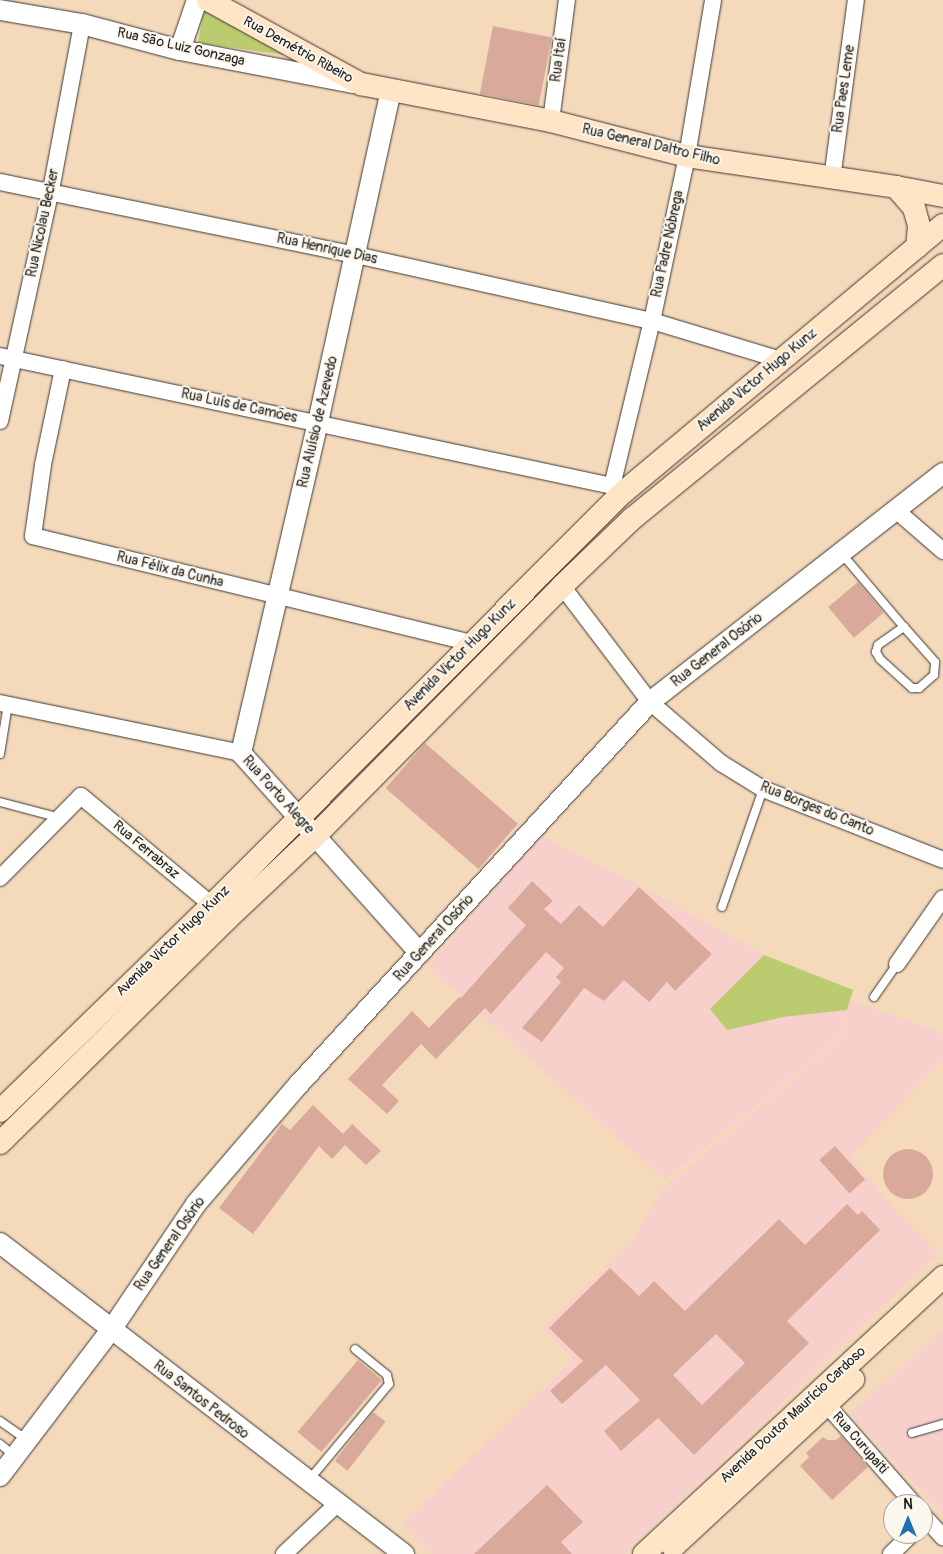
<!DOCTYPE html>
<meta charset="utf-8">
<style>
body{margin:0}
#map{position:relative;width:943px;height:1554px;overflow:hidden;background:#f4d9bb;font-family:Pangolin,sans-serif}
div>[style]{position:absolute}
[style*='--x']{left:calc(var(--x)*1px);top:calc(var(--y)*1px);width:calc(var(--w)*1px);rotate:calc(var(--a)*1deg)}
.built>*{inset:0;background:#f7d0cc}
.green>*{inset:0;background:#bacc6f}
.building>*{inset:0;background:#d9aa9b;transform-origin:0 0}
.round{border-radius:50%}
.roads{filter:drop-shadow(0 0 1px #3c3834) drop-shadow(0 0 1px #3c3834)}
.service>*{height:8px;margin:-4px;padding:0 4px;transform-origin:4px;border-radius:4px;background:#fff}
.minor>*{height:16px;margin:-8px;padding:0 8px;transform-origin:8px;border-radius:8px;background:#fff}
.tertiary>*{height:20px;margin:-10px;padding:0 10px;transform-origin:10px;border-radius:10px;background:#fff}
.secondary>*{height:22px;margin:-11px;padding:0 11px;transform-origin:11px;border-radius:11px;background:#ffe4c6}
span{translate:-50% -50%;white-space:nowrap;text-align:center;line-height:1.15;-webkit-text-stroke:4px #fbf7ec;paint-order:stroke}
.street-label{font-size:14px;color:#1c1c1c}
.north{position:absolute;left:883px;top:1494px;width:50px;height:50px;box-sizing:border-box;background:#fbf7ec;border:1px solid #a29f99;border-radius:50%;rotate:0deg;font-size:14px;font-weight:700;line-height:20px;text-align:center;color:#1c1c1c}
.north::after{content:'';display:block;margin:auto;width:18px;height:22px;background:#1f6fb2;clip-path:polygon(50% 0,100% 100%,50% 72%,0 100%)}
</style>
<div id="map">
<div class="built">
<div style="clip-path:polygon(538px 835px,641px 886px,764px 955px,853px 990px,850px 1000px,938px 1031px,943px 1036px,943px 1060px,850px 1157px,898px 1212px,938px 1253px,625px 1554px,432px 1554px,402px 1524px,573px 1360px,543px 1328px,632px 1242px,663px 1188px,840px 1040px,846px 1015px,837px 1040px,665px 1180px,428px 967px)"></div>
<div style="clip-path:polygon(943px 1329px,943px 1515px,850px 1414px)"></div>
</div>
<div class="green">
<div style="clip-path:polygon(204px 8px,300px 57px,198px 43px)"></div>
<div style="clip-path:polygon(764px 955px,853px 990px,847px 1010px,783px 1017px,727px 1030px,710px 1009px)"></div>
</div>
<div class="building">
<div style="left:493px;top:26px;width:60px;height:69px;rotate:11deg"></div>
<div style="left:858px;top:582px;width:40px;height:39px;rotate:50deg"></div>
<div style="left:425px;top:743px;width:123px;height:60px;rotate:41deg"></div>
<div style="clip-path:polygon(532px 881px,553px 901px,544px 909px,561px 924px,579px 905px,603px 927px,639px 887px,712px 954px,675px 991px,667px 982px,649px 1002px,624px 980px,604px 1001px,584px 988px,542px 1042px,522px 1028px,561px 982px,556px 977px,564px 968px,546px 952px,491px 1014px,485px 1008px,436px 1059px,421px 1044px,382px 1085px,399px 1101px,387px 1114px,348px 1079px,412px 1011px,429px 1028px,459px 997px,461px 998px,526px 925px,508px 908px)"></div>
<div style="clip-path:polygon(313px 1105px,343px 1134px,352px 1124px,381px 1151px,366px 1165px,345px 1145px,332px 1159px,319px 1146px,253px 1234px,219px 1208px,282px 1124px,290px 1130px)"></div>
<div style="left:835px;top:1146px;width:45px;height:21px;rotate:48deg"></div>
<div class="round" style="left:883px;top:1149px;width:50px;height:50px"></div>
<div style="clip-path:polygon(evenodd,847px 1204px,858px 1215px,862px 1211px,880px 1230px,787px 1321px,809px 1343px,694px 1455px,658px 1418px,621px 1451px,604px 1431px,640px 1400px,606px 1365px,562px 1404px,550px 1391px,583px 1361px,549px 1328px,610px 1268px,639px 1296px,654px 1281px,685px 1311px,779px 1219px,805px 1245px,847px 1204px,716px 1334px,745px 1363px,702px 1405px,673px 1375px,716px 1334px)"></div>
<div style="left:358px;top:1360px;width:31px;height:94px;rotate:40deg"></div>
<div style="left:373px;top:1412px;width:16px;height:62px;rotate:38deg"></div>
<div style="clip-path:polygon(841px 1436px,868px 1467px,832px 1500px,800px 1466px,809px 1457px,806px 1453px,823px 1437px,827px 1440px,836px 1440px)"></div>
<div style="clip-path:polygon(547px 1485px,583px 1522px,561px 1542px,572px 1554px,474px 1554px)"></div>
</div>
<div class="roads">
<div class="service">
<div style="--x:842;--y:554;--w:96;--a:49.7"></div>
<div style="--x:904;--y:627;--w:47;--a:48.5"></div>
<div style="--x:935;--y:662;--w:13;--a:94"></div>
<div style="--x:934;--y:675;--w:20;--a:139"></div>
<div style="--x:919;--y:688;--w:7;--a:180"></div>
<div style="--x:912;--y:688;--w:43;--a:-137.8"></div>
<div style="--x:880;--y:659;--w:8;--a:-120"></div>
<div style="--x:876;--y:652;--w:7;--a:-74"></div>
<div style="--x:878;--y:645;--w:32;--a:-35"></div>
<div style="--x:0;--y:754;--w:51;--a:-80.9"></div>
<div style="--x:0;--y:802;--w:62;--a:14.9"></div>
<div style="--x:722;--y:907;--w:125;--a:-70.8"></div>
<div style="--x:874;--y:997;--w:40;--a:-55.1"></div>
<div style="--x:0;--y:1421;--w:33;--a:35"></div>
<div style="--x:912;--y:1433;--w:32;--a:-16"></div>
<div style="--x:0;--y:1444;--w:19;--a:39"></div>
<div style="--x:309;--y:1480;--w:125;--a:-50.2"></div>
<div style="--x:389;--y:1384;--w:9;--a:-103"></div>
<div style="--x:387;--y:1375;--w:41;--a:-140.9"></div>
</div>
<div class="minor">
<div style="--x:551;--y:121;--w:122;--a:-82.5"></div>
<div style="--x:832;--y:179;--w:181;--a:-82.4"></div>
<div style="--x:0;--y:182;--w:363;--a:11.6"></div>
<div style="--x:356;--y:255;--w:303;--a:12.6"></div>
<div style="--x:652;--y:321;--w:135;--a:16.8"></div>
<div style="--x:0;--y:356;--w:626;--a:11.99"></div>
<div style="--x:612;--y:486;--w:12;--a:48"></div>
<div style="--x:63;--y:369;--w:98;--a:101.8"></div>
<div style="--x:43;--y:465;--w:72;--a:98"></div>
<div style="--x:33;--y:536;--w:453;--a:13.7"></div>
<div style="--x:0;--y:421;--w:237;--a:-77.6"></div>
<div style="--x:51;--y:190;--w:169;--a:-79.4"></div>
<div style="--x:612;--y:486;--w:170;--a:-76.4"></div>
<div style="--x:652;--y:321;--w:169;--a:-78"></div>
<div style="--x:687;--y:156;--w:158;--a:-80.5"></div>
<div style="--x:897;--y:511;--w:61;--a:41"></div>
<div style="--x:562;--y:586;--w:146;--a:52.8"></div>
<div style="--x:650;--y:702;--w:94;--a:40.7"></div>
<div style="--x:721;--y:763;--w:49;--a:31.8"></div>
<div style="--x:763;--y:789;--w:193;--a:21.5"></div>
<div style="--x:0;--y:703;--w:246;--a:11.7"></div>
<div style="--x:0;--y:878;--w:115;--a:-45.4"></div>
<div style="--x:81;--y:796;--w:170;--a:39.8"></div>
<div style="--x:897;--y:964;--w:80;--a:-55.1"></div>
<div style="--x:827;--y:1405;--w:132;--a:48.7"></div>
<div style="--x:923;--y:1515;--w:30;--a:48"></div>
<div style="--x:284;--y:1554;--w:73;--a:-43.3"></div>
<div style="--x:891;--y:1554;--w:29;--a:-44"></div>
</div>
<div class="tertiary">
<div style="--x:0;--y:10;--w:83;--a:9.7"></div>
<div style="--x:82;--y:24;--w:101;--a:14.9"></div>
<div style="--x:180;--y:50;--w:176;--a:10.8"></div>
<div style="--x:180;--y:50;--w:53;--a:-71.2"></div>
<div style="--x:391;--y:90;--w:340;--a:102.4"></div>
<div style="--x:318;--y:422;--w:340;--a:103.1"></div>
<div style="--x:241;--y:753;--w:268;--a:48.2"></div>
<div style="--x:0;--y:1243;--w:510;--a:37.59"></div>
<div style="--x:0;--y:1476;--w:183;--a:-52.8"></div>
<div style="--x:111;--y:1330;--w:152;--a:-56"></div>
<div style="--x:196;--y:1204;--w:158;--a:-49.4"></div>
<div style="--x:299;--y:1084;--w:519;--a:-47.42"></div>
<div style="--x:650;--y:702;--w:372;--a:-38"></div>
</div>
<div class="secondary">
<div style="--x:208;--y:0;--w:175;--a:28.8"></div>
<div style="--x:361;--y:84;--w:194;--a:11"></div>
<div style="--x:551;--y:121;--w:140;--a:14.4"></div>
<div style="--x:687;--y:156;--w:211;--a:8.4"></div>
<div style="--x:896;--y:187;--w:48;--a:10.8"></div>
<div style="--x:896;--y:187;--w:28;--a:49"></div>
<div style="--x:914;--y:208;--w:19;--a:74"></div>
<div style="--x:919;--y:226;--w:21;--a:95"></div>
<div style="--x:0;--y:1111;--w:296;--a:-44.2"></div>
<div style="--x:212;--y:905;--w:578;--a:-45.14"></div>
<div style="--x:620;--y:495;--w:421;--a:-39.9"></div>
<div style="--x:0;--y:1143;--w:319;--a:-44.6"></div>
<div style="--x:227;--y:919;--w:121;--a:-43.3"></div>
<div style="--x:315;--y:836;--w:351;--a:-45.3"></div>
<div style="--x:562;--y:586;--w:98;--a:-43.8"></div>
<div style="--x:633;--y:518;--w:400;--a:-39.2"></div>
<div style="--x:673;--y:1547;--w:246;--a:-42.9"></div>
<div style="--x:644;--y:1554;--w:408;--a:-42.8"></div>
</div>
</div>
<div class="street-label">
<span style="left:181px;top:47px;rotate:13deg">Rua São Luiz Gonzaga</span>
<span style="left:298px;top:50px;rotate:29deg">Rua Demétrio Ribeiro</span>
<span style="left:559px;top:60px;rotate:-82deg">Rua Itaí</span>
<span style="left:844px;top:89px;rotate:-82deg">Rua Paes Leme</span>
<span style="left:651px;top:145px;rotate:13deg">Rua General Daltro Filho</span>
<span style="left:43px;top:223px;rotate:-78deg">Rua Nicolau Becker</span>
<span style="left:668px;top:244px;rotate:-78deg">Rua Padre Nóbrega</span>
<span style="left:327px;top:249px;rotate:12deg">Rua Henrique Dias</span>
<span style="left:757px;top:380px;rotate:-40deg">Avenida Victor Hugo Kunz</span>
<span style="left:239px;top:406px;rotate:12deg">Rua Luís de Camões</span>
<span style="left:318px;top:422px;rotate:-77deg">Rua Aluísio de Azevedo</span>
<span style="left:170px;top:570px;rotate:14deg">Rua Félix da Cunha</span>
<span style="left:717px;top:650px;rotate:-38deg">Rua General Osório</span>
<span style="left:460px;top:655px;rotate:-45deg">Avenida Victor Hugo Kunz</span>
<span style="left:278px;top:795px;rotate:48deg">Rua Porto Alegre</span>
<span style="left:817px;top:809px;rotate:22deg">Rua Borges do Canto</span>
<span style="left:146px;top:850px;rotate:40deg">Rua Ferrabraz</span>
<span style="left:434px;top:938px;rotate:-48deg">Rua General Osório</span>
<span style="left:173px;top:941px;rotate:-44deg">Avenida Victor Hugo Kunz</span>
<span style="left:170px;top:1244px;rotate:-55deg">Rua General Osório</span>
<span style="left:201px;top:1400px;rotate:38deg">Rua Santos Pedroso</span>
<span style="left:793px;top:1415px;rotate:-43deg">Avenida Doutor Maurício Cardoso</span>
<span style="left:860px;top:1443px;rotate:49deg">Rua Curupaiti</span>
</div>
<div class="north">N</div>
</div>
